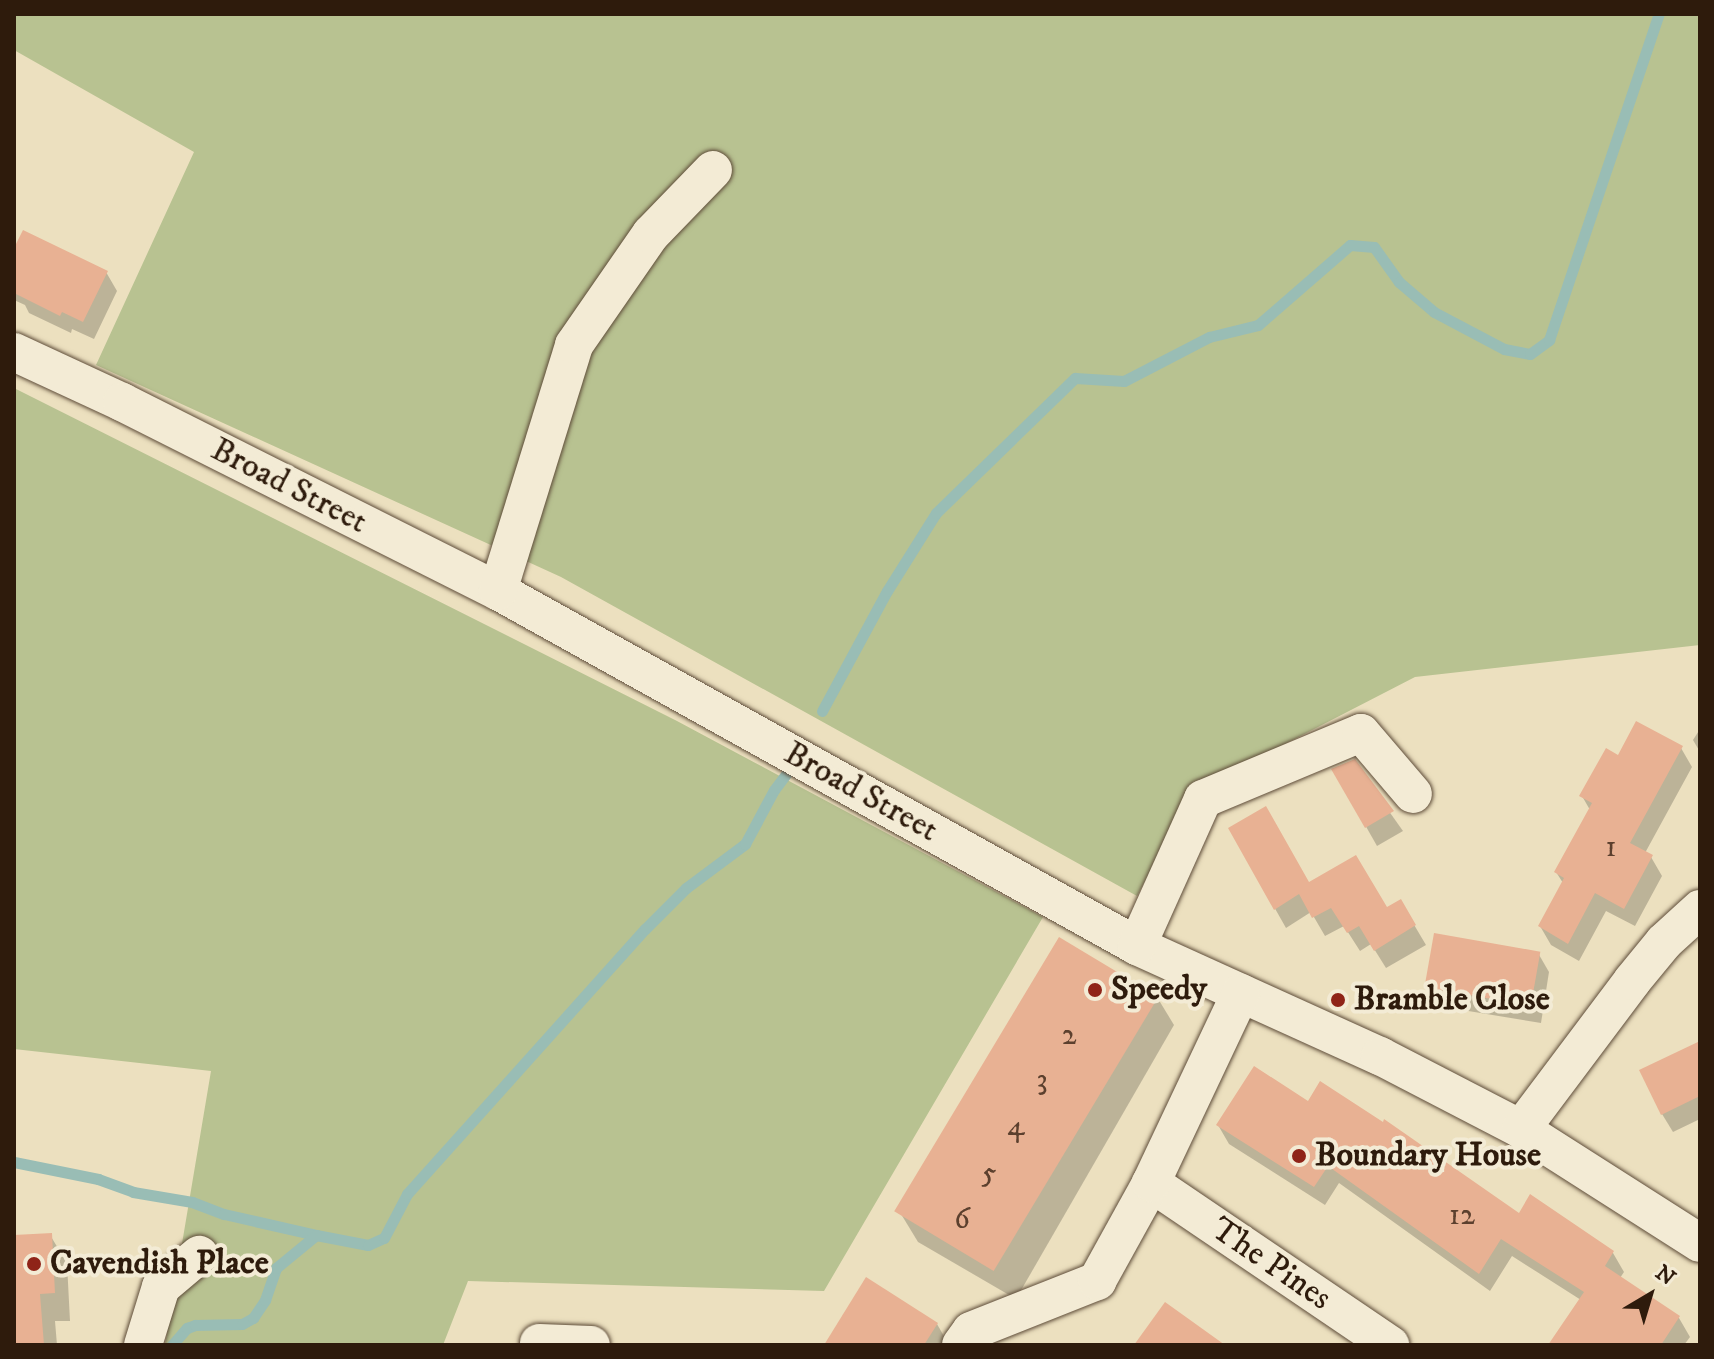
<!DOCTYPE html>
<style>
body{margin:0}
#map{position:relative;width:1714px;height:1359px;overflow:hidden;background:#ece0bf;font-family:"IM FELL DW Pica",serif}
div>[style]{position:absolute}
[style*='--x']{left:calc(var(--x)*1px);top:calc(var(--y)*1px);width:calc(var(--w)*1px);rotate:calc(var(--a)*1deg)}
.green>*{inset:0;background:#b8c291}
.shadow>*{inset:0;background:#0003}
.stream>*{height:11px;margin:-5.5px;padding:0 5.5px;transform-origin:5.5px;border-radius:5.5px;background:#99bdb5}
.building>*{inset:0;background:#e8b193;transform-origin:0 0}
.roads{filter:drop-shadow(0 0 2px #5e4c39) drop-shadow(0 0 2px #5e4c39)}
.minor>*{height:38px;margin:-19px;padding:0 19px;transform-origin:19px;border-radius:19px;background:#f3ebd5}
.dots>*{width:22px;height:22px;translate:-50% -50%;box-sizing:border-box;border:4px solid #f3ebd5;border-radius:50%}
span{translate:-50% -50%;white-space:nowrap;text-align:center;line-height:1.15;-webkit-text-stroke:8px #f3ebd5;paint-order:stroke}
.number-label{font-size:30px;color:#5c402e}
.number-label span{-webkit-text-stroke-width:0}
.street-label{font-size:34px;color:#2e1b0c}
.poi-label{font-size:34px;color:#2e1b0c;font-weight:700}
.left{translate:0 -50%;text-align:left}
.frame{position:absolute;inset:0;border:16px solid #2e1b0c;pointer-events:none}
.north{position:absolute;left:1610px;top:1255px;width:80px;height:80px;-webkit-text-stroke:6px #f3ebd5;paint-order:stroke;rotate:38deg;font-size:22px;font-weight:700;line-height:32px;text-align:center;color:#2e1b0c}
.north::after{content:'';display:block;margin:auto;width:28px;height:36px;background:#2e1b0c;clip-path:polygon(50% 0,100% 100%,50% 72%,0 100%)}
</style>
<div id="map">
<div class="green">
<div style="clip-path:polygon(14px 14px,1700px 14px,1700px 645px,1415px 677px,1192px 792px,1137px 896px,561px 577px,96px 365px,194px 152px,14px 50px)"></div>
<div style="clip-path:polygon(14px 388px,677px 721px,1043px 917px,824px 1291px,468px 1281px,443px 1345px,165px 1345px,211px 1071px,14px 1049px)"></div>
</div>
<div class="shadow">
<div style="clip-path:polygon(14px 253px,106px 272px,117px 291px,94px 339px,72px 329px,71px 333px,29px 313px,25px 305px,14px 300px)"></div>
<div style="clip-path:polygon(1700px 729px,1700px 752px,1693px 740px)"></div>
<div style="clip-path:polygon(1681px 748px,1692px 767px,1645px 853px,1651px 857px,1662px 876px,1635px 926px,1606px 911px,1579px 961px,1551px 945px,1540px 926px,1563px 883px,1556px 872px,1590px 810px,1582px 796px,1618px 758px)"></div>
<div style="clip-path:polygon(1354px 762px,1403px 831px,1377px 846px,1334px 770px)"></div>
<div style="clip-path:polygon(1230px 829px,1309px 884px,1386px 909px,1400px 901px,1426px 945px,1386px 968px,1371px 944px,1360px 951px,1344px 926px,1325px 936px,1311px 912px,1286px 928px)"></div>
<div style="clip-path:polygon(1538px 953px,1549px 972px,1541px 1023px,1438px 1006px,1427px 987px)"></div>
<div style="clip-path:polygon(1157px 997px,1174px 1025px,1016px 1299px,918px 1242px,901px 1214px)"></div>
<div style="clip-path:polygon(1700px 1043px,1700px 1119px,1673px 1132px,1662px 1114px)"></div>
<div style="clip-path:polygon(1308px 1103px,1520px 1216px,1613px 1253px,1624px 1272px,1620px 1278px,1679px 1318px,1690px 1337px,1684px 1345px,1561px 1345px,1581px 1300px,1512px 1256px,1490px 1291px,1339px 1183px,1325px 1205px,1229px 1144px,1218px 1125px)"></div>
<div style="clip-path:polygon(50px 1235px,67px 1263px,70px 1321px,55px 1321px,57px 1345px,14px 1345px,14px 1237px)"></div>
<div style="clip-path:polygon(937px 1324px,949px 1345px,826px 1345px)"></div>
</div>
<div class="stream">
<div style="--x:822;--y:711;--w:136;--a:-61.6"></div>
<div style="--x:887;--y:591;--w:92;--a:-57.9"></div>
<div style="--x:936;--y:513;--w:194;--a:-44.2"></div>
<div style="--x:1075;--y:378;--w:49;--a:3.5"></div>
<div style="--x:1124;--y:381;--w:96;--a:-27.4"></div>
<div style="--x:1209;--y:337;--w:50;--a:-13.8"></div>
<div style="--x:1258;--y:325;--w:122;--a:-41"></div>
<div style="--x:1350;--y:245;--w:24;--a:5"></div>
<div style="--x:1374;--y:247;--w:43;--a:54.5"></div>
<div style="--x:1399;--y:282;--w:46;--a:40.6"></div>
<div style="--x:1434;--y:312;--w:79;--a:27.9"></div>
<div style="--x:1504;--y:349;--w:26;--a:11"></div>
<div style="--x:1530;--y:354;--w:24;--a:-36"></div>
<div style="--x:1549;--y:340;--w:344;--a:-71.4"></div>
<div style="--x:14;--y:1162;--w:86;--a:11.4"></div>
<div style="--x:98;--y:1179;--w:37;--a:20"></div>
<div style="--x:133;--y:1192;--w:60;--a:9.6"></div>
<div style="--x:192;--y:1202;--w:34;--a:21"></div>
<div style="--x:224;--y:1214;--w:94;--a:12.9"></div>
<div style="--x:316;--y:1235;--w:53;--a:10.9"></div>
<div style="--x:368;--y:1245;--w:17;--a:-24"></div>
<div style="--x:384;--y:1238;--w:50;--a:-62.4"></div>
<div style="--x:407;--y:1194;--w:356;--a:-48.1"></div>
<div style="--x:645;--y:929;--w:58;--a:-45"></div>
<div style="--x:686;--y:888;--w:74;--a:-36.7"></div>
<div style="--x:745;--y:844;--w:61;--a:-61.8"></div>
<div style="--x:774;--y:790;--w:26;--a:-53"></div>
<div style="--x:172;--y:1345;--w:23;--a:-49"></div>
<div style="--x:187;--y:1328;--w:9;--a:-21"></div>
<div style="--x:195;--y:1325;--w:47;--a:-1.2"></div>
<div style="--x:242;--y:1324;--w:13;--a:-29"></div>
<div style="--x:253;--y:1318;--w:22;--a:-56"></div>
<div style="--x:265;--y:1300;--w:34;--a:-71"></div>
<div style="--x:276;--y:1268;--w:52;--a:-39.5"></div>
</div>
<div class="building">
<div style="clip-path:polygon(23px 230px,108px 271px,83px 322px,62px 312px,60px 316px,14px 293px,14px 248px)"></div>
<div style="clip-path:polygon(1636px 721px,1683px 746px,1630px 843px,1653px 855px,1624px 909px,1595px 893px,1568px 944px,1538px 926px,1564px 878px,1554px 872px,1592px 803px,1579px 796px,1606px 748px,1618px 755px)"></div>
<div style="clip-path:polygon(1355px 759px,1394px 811px,1365px 828px,1331px 769px)"></div>
<div style="clip-path:polygon(1266px 806px,1309px 882px,1356px 855px,1387px 907px,1401px 899px,1416px 925px,1374px 951px,1359px 926px,1347px 933px,1331px 908px,1312px 918px,1299px 894px,1274px 910px,1228px 828px)"></div>
<div style="left:1434px;top:933px;width:108px;height:55px;rotate:10deg"></div>
<div style="left:1059px;top:937px;width:116px;height:320px;rotate:31deg"></div>
<div style="clip-path:polygon(1700px 1041px,1700px 1096px,1661px 1115px,1639px 1070px)"></div>
<div style="clip-path:polygon(1254px 1066px,1308px 1101px,1320px 1081px,1383px 1122px,1384px 1119px,1519px 1213px,1530px 1194px,1614px 1251px,1605px 1266px,1680px 1316px,1661px 1345px,1548px 1345px,1584px 1292px,1501px 1239px,1479px 1274px,1328px 1166px,1314px 1187px,1216px 1125px)"></div>
<div style="clip-path:polygon(52px 1233px,55px 1293px,40px 1294px,44px 1345px,14px 1345px,14px 1235px)"></div>
<div style="clip-path:polygon(866px 1277px,938px 1323px,924px 1345px,824px 1345px)"></div>
<div style="clip-path:polygon(1165px 1302px,1225px 1345px,1134px 1345px)"></div>
</div>
<div class="roads">
<div class="minor">
<div style="--x:14;--y:352;--w:119;--a:24.8"></div>
<div style="--x:122;--y:402;--w:421;--a:26.7"></div>
<div style="--x:498;--y:591;--w:731;--a:29.05"></div>
<div style="--x:1137;--y:946;--w:267;--a:24.4"></div>
<div style="--x:1380;--y:1056;--w:159;--a:27.4"></div>
<div style="--x:1521;--y:1129;--w:212;--a:32.5"></div>
<div style="--x:498;--y:591;--w:257;--a:-72.8"></div>
<div style="--x:574;--y:345;--w:135;--a:-55.3"></div>
<div style="--x:651;--y:234;--w:89;--a:-45.9"></div>
<div style="--x:1137;--y:946;--w:161;--a:-65.8"></div>
<div style="--x:1203;--y:799;--w:171;--a:-22.7"></div>
<div style="--x:1361;--y:733;--w:80;--a:49.6"></div>
<div style="--x:1521;--y:1129;--w:185;--a:-53.1"></div>
<div style="--x:1632;--y:981;--w:50;--a:-50.6"></div>
<div style="--x:1664;--y:942;--w:49;--a:-42.5"></div>
<div style="--x:1151;--y:1183;--w:289;--a:34.1"></div>
<div style="--x:539;--y:1343;--w:52;--a:2.2"></div>
<div style="--x:143;--y:1345;--w:61;--a:-72.8"></div>
<div style="--x:161;--y:1287;--w:50;--a:-40.1"></div>
<div style="--x:961;--y:1345;--w:17;--a:-54"></div>
<div style="--x:971;--y:1331;--w:136;--a:-21.6"></div>
<div style="--x:1097;--y:1281;--w:112;--a:-61.1"></div>
<div style="--x:1151;--y:1183;--w:210;--a:-64.7"></div>
</div>
</div>
<div class="dots">
<div style="left:1095px;top:990px;background:#8f2418"></div>
<div style="left:1338px;top:1000px;background:#8f2418"></div>
<div style="left:1299px;top:1156px;background:#8f2418"></div>
<div style="left:34px;top:1264px;background:#8f2418"></div>
</div>
<div class="number-label">
<span style="left:1611px;top:848px">1</span>
<span style="left:1069px;top:1036px">2</span>
<span style="left:1042px;top:1081px">3</span>
<span style="left:1016px;top:1127px">4</span>
<span style="left:989px;top:1174px">5</span>
<span style="left:1462px;top:1216px">12</span>
<span style="left:962px;top:1220px">6</span>
</div>
<div class="street-label">
<span style="left:289px;top:486px;rotate:27deg">Broad Street</span>
<span style="left:861px;top:792px;rotate:29deg">Broad Street</span>
<span style="left:1271px;top:1264px;rotate:34deg">The Pines</span>
</div>
<div class="poi-label">
<span class="left" style="left:1111px;top:990px">Speedy</span>
<span class="left" style="left:1354px;top:1000px">Bramble Close</span>
<span class="left" style="left:1315px;top:1156px">Boundary House</span>
<span class="left" style="left:50px;top:1264px">Cavendish Place</span>
</div>
<div class="frame"></div>
<div class="north">N</div>
</div>
